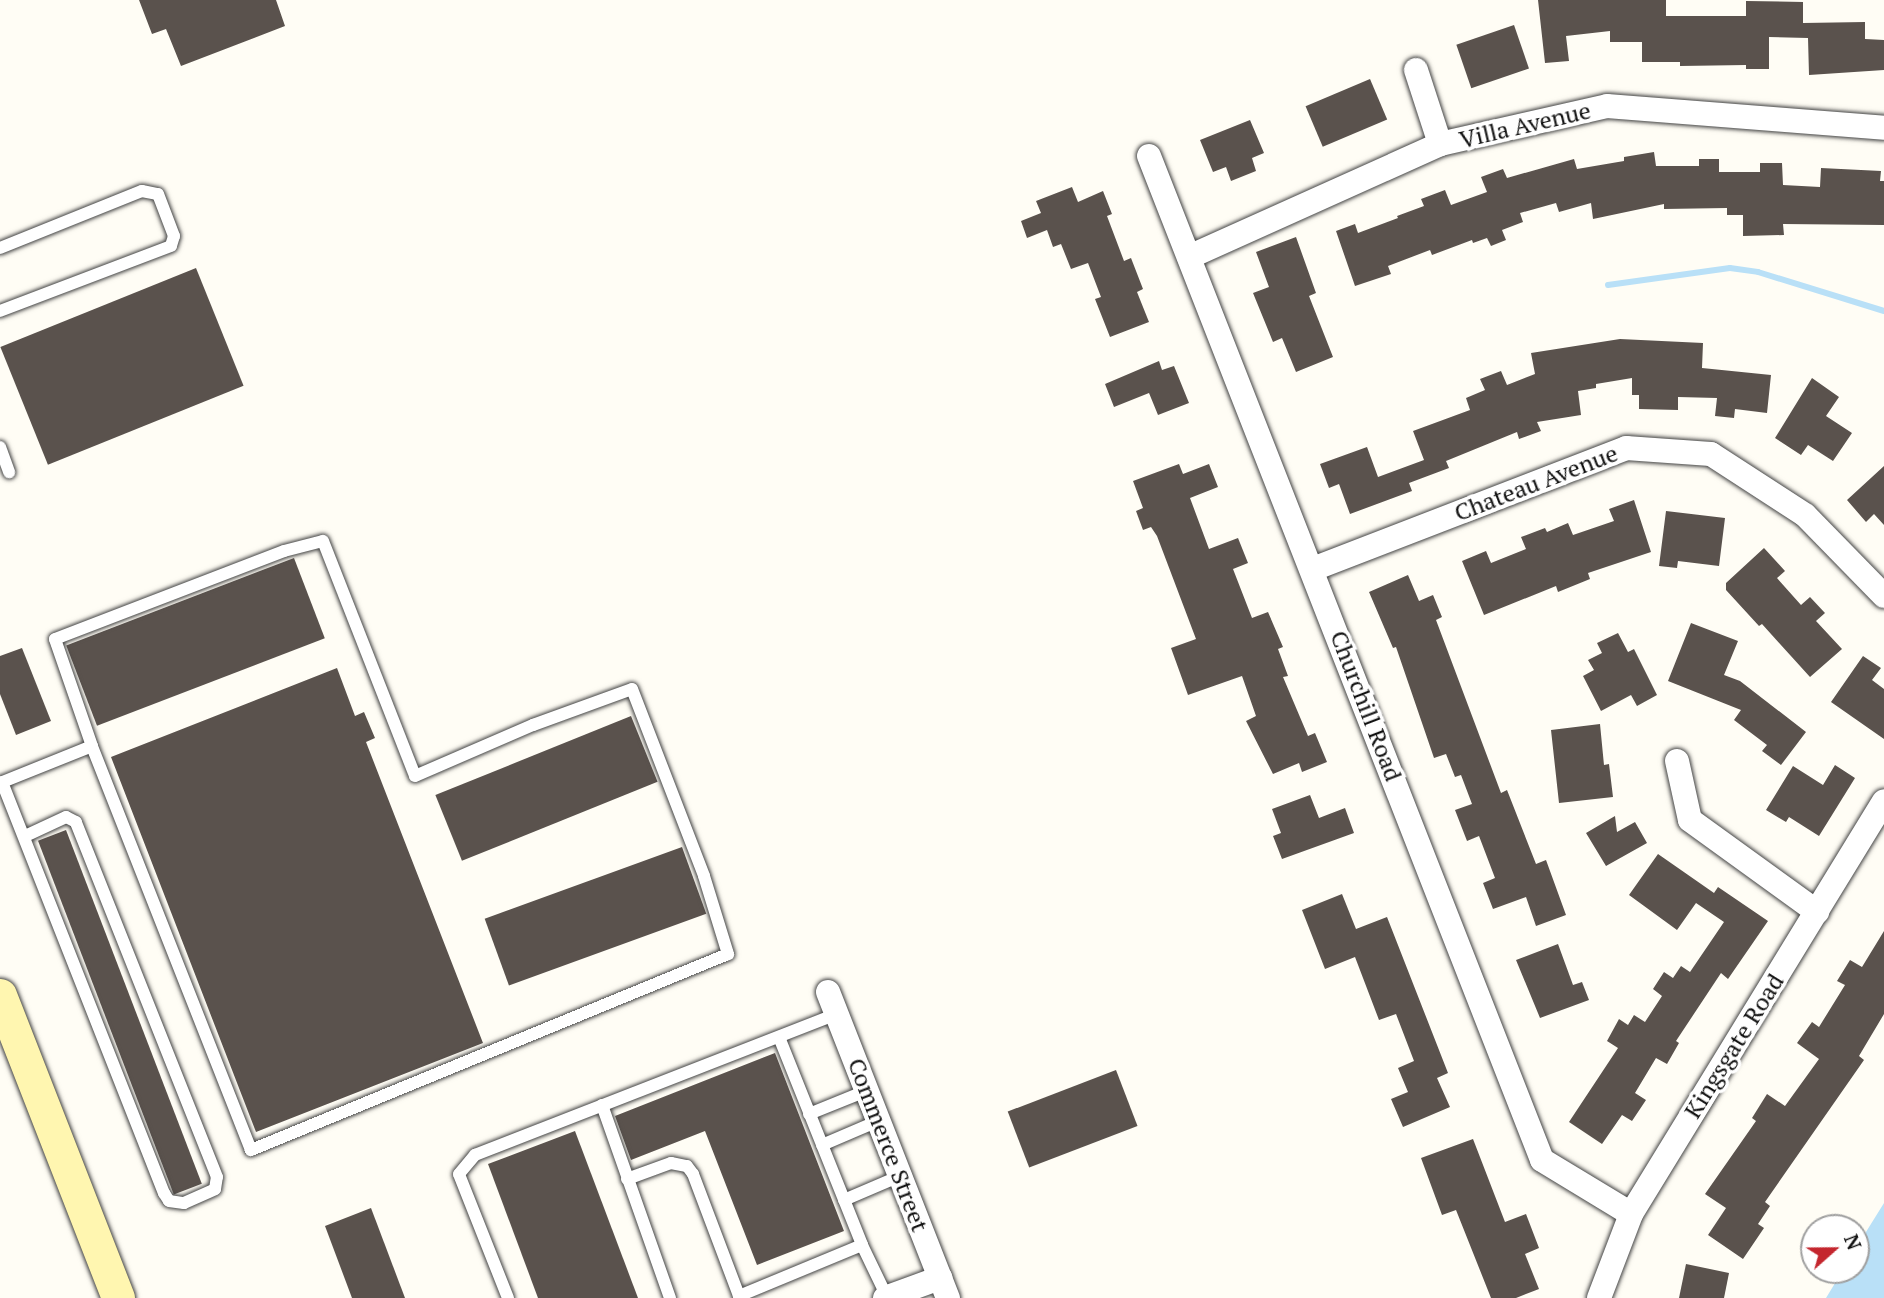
<!DOCTYPE html>
<style>
body{margin:0}
#map{position:relative;width:1884px;height:1298px;overflow:hidden;background:#fffdf5;font-family:"PT Serif",serif}
div>[style]{position:absolute}
[style*='--x']{left:calc(var(--x)*1px);top:calc(var(--y)*1px);width:calc(var(--w)*1px);rotate:calc(var(--a)*1deg)}
.water>*{inset:0;background:#b9e0f7}
.stream>*{height:6px;margin:-3px;padding:0 3px;transform-origin:3px;border-radius:3px;background:#b9e0f7}
.building>*{inset:0;background:#5a524d;transform-origin:0 0}
.roads{filter:drop-shadow(0 0 2px #444) drop-shadow(0 0 2px #444)}
.lane>*{height:12px;margin:-6px;padding:0 6px;transform-origin:6px;border-radius:6px;background:#fff}
.street>*{height:24px;margin:-12px;padding:0 12px;transform-origin:12px;border-radius:12px;background:#fff}
.secondary>*{height:33px;margin:-16.5px;padding:0 16.5px;transform-origin:16.5px;border-radius:16.5px;background:#fff6b0}
span{translate:-50% -50%;white-space:nowrap;text-align:center;line-height:1.15;-webkit-text-stroke:7px #fff;paint-order:stroke}
.street-label{font-size:24px;color:#111}
.north{position:absolute;left:1800px;top:1214px;width:70px;height:70px;box-sizing:border-box;background:#fff;border:2px solid #a0a0a0;border-radius:50%;rotate:69deg;font-size:19px;font-weight:700;line-height:28px;text-align:center;color:#111}
.north::after{content:'';display:block;margin:auto;width:24px;height:32px;background:#c4262e;clip-path:polygon(50% 0,100% 100%,50% 72%,0 100%)}
</style>
<div id="map">
<div class="water">
<div style="clip-path:polygon(1884px 1203px,1884px 1298px,1826px 1298px,1843px 1270px,1856px 1270px,1856px 1248px)"></div>
</div>
<div class="stream">
<div style="--x:1608;--y:285;--w:123;--a:-7.9"></div>
<div style="--x:1730;--y:268;--w:28;--a:8"></div>
<div style="--x:1758;--y:272;--w:132;--a:17.2"></div>
</div>
<div class="building">
<div style="clip-path:polygon(139px 0,276px 0,285px 26px,181px 66px,166px 29px,152px 34px)"></div>
<div style="clip-path:polygon(1538px 0,1666px 0,1666px 16px,1746px 16px,1746px 1px,1803px 2px,1803px 23px,1865px 22px,1865px 39px,1884px 40px,1884px 70px,1809px 75px,1808px 38px,1769px 37px,1769px 69px,1746px 69px,1746px 65px,1680px 66px,1680px 62px,1642px 62px,1642px 42px,1610px 42px,1610px 31px,1566px 36px,1569px 61px,1545px 63px)"></div>
<div style="left:1514px;top:25px;width:46px;height:61px;rotate:71deg"></div>
<div style="left:1370px;top:79px;width:44px;height:70px;rotate:67deg"></div>
<div style="clip-path:polygon(1250px 120px,1264px 153px,1252px 158px,1256px 171px,1231px 181px,1226px 167px,1213px 172px,1200px 140px)"></div>
<div style="clip-path:polygon(1654px 152px,1656px 166px,1699px 166px,1699px 159px,1719px 159px,1719px 172px,1760px 172px,1760px 163px,1782px 163px,1783px 185px,1820px 187px,1821px 168px,1881px 171px,1880px 181px,1884px 181px,1884px 225px,1783px 224px,1784px 235px,1743px 236px,1743px 215px,1727px 215px,1727px 208px,1664px 209px,1664px 204px,1593px 219px,1591px 203px,1559px 212px,1556px 203px,1520px 213px,1523px 222px,1502px 230px,1506px 240px,1491px 246px,1487px 238px,1473px 243px,1472px 240px,1432px 255px,1430px 250px,1388px 266px,1391px 274px,1355px 286px,1336px 231px,1355px 224px,1358px 233px,1398px 218px,1397px 216px,1424px 206px,1421px 199px,1445px 190px,1451px 205px,1487px 192px,1481px 177px,1503px 169px,1507px 178px,1574px 159px,1577px 169px,1624px 161px,1624px 157px)"></div>
<div style="clip-path:polygon(1072px 187px,1078px 202px,1103px 191px,1112px 214px,1107px 216px,1124px 261px,1131px 258px,1143px 289px,1137px 292px,1149px 322px,1110px 337px,1095px 299px,1101px 297px,1088px 263px,1071px 269px,1061px 244px,1053px 247px,1047px 230px,1027px 238px,1021px 221px,1041px 213px,1036px 201px)"></div>
<div style="clip-path:polygon(1296px 237px,1316px 293px,1309px 296px,1333px 357px,1296px 372px,1282px 338px,1273px 342px,1253px 293px,1269px 287px,1256px 252px)"></div>
<div style="left:196px;top:268px;width:127px;height:211px;rotate:68deg"></div>
<div style="clip-path:polygon(1620px 339px,1703px 343px,1702px 368px,1771px 375px,1767px 413px,1735px 409px,1734px 418px,1715px 416px,1717px 398px,1678px 397px,1678px 410px,1639px 409px,1639px 395px,1632px 395px,1632px 378px,1596px 384px,1596px 388px,1578px 391px,1581px 415px,1537px 422px,1541px 431px,1519px 439px,1517px 432px,1446px 461px,1449px 468px,1409px 483px,1412px 491px,1350px 514px,1339px 484px,1329px 488px,1320px 464px,1367px 447px,1378px 477px,1424px 460px,1413px 431px,1470px 410px,1466px 398px,1485px 390px,1480px 379px,1501px 371px,1507px 385px,1535px 374px,1531px 353px)"></div>
<div style="clip-path:polygon(1159px 361px,1162px 370px,1174px 366px,1189px 403px,1158px 415px,1149px 393px,1114px 407px,1105px 384px)"></div>
<div style="clip-path:polygon(1812px 378px,1839px 397px,1826px 416px,1852px 433px,1833px 461px,1808px 445px,1801px 455px,1775px 438px)"></div>
<div style="clip-path:polygon(1179px 464px,1183px 474px,1209px 464px,1218px 487px,1190px 498px,1209px 549px,1238px 538px,1248px 563px,1233px 569px,1252px 618px,1268px 612px,1283px 647px,1278px 649px,1288px 676px,1283px 677px,1308px 736px,1315px 733px,1327px 762px,1302px 772px,1299px 763px,1273px 774px,1246px 721px,1256px 716px,1242px 676px,1188px 695px,1171px 648px,1196px 639px,1157px 536px,1151px 527px,1143px 530px,1136px 511px,1143px 508px,1133px 481px)"></div>
<div style="clip-path:polygon(1884px 466px,1884px 525px,1874px 514px,1866px 522px,1847px 500px)"></div>
<div style="clip-path:polygon(1634px 500px,1651px 552px,1588px 573px,1590px 579px,1558px 592px,1556px 586px,1484px 615px,1462px 561px,1486px 551px,1491px 563px,1526px 549px,1521px 537px,1545px 528px,1547px 532px,1568px 523px,1573px 535px,1614px 521px,1609px 509px)"></div>
<div style="clip-path:polygon(1666px 511px,1725px 518px,1719px 566px,1678px 561px,1677px 568px,1659px 566px)"></div>
<div style="clip-path:polygon(1764px 548px,1785px 571px,1777px 578px,1801px 605px,1810px 597px,1825px 613px,1816px 621px,1842px 649px,1810px 677px,1762px 624px,1759px 626px,1726px 590px,1726px 583px)"></div>
<div style="left:294px;top:558px;width:86px;height:244px;rotate:69deg"></div>
<div style="clip-path:polygon(1408px 575px,1419px 601px,1433px 595px,1442px 617px,1436px 620px,1501px 793px,1507px 790px,1536px 864px,1546px 860px,1566px 915px,1536px 926px,1526px 897px,1493px 909px,1483px 883px,1495px 878px,1479px 836px,1467px 841px,1455px 810px,1472px 804px,1461px 775px,1455px 777px,1446px 754px,1434px 758px,1396px 647px,1393px 648px,1369px 592px)"></div>
<div style="clip-path:polygon(1691px 623px,1738px 641px,1724px 675px,1740px 681px,1806px 732px,1781px 765px,1762px 751px,1767px 745px,1734px 720px,1741px 710px,1668px 681px)"></div>
<div style="clip-path:polygon(1618px 633px,1628px 652px,1634px 649px,1657px 695px,1637px 706px,1631px 695px,1601px 711px,1583px 676px,1594px 670px,1588px 660px,1602px 653px,1597px 643px)"></div>
<div style="clip-path:polygon(22px 648px,51px 721px,16px 735px,0 694px,0 656px)"></div>
<div style="clip-path:polygon(1863px 656px,1881px 668px,1872px 680px,1884px 689px,1884px 739px,1831px 702px)"></div>
<div style="clip-path:polygon(337px 668px,355px 716px,364px 712px,375px 738px,366px 742px,483px 1043px,256px 1132px,111px 757px)"></div>
<div style="left:631px;top:716px;width:71px;height:211px;rotate:68deg"></div>
<div style="clip-path:polygon(1600px 724px,1604px 765px,1609px 764px,1613px 797px,1559px 803px,1551px 730px)"></div>
<div style="clip-path:polygon(1835px 765px,1855px 778px,1819px 836px,1789px 817px,1786px 822px,1766px 810px,1793px 766px,1823px 785px)"></div>
<div style="clip-path:polygon(1310px 795px,1319px 818px,1345px 808px,1354px 833px,1282px 859px,1273px 836px,1281px 833px,1272px 809px)"></div>
<div style="clip-path:polygon(1615px 816px,1617px 832px,1635px 822px,1647px 843px,1606px 866px,1586px 833px)"></div>
<div style="left:66px;top:830px;width:379px;height:30px;rotate:69deg"></div>
<div style="left:682px;top:847px;width:71px;height:210px;rotate:70deg"></div>
<div style="clip-path:polygon(1658px 854px,1714px 893px,1718px 887px,1768px 921px,1728px 979px,1721px 973px,1676px 1041px,1679px 1043px,1667px 1064px,1656px 1058px,1635px 1093px,1646px 1100px,1632px 1121px,1622px 1115px,1602px 1144px,1569px 1122px,1618px 1048px,1607px 1041px,1619px 1019px,1628px 1025px,1634px 1015px,1645px 1022px,1662px 996px,1653px 989px,1664px 972px,1673px 978px,1681px 966px,1690px 972px,1724px 922px,1696px 903px,1677px 930px,1629px 895px)"></div>
<div style="clip-path:polygon(1342px 894px,1356px 929px,1387px 917px,1448px 1073px,1437px 1078px,1450px 1107px,1403px 1127px,1391px 1099px,1408px 1092px,1398px 1068px,1414px 1061px,1396px 1014px,1379px 1020px,1355px 957px,1325px 969px,1302px 910px)"></div>
<div style="clip-path:polygon(1884px 931px,1884px 1014px,1859px 1056px,1864px 1060px,1765px 1202px,1770px 1206px,1758px 1224px,1764px 1228px,1743px 1259px,1708px 1235px,1726px 1208px,1705px 1194px,1756px 1121px,1752px 1118px,1767px 1094px,1785px 1106px,1819px 1059px,1797px 1043px,1812px 1022px,1819px 1027px,1845px 985px,1837px 981px,1850px 960px,1862px 967px)"></div>
<div style="clip-path:polygon(1558px 944px,1573px 985px,1582px 982px,1589px 1000px,1540px 1018px,1516px 960px)"></div>
<div style="clip-path:polygon(775px 1053px,844px 1231px,757px 1265px,705px 1131px,631px 1160px,615px 1116px)"></div>
<div style="left:1116px;top:1070px;width:60px;height:116px;rotate:69deg"></div>
<div style="clip-path:polygon(575px 1131px,638px 1298px,538px 1298px,488px 1164px)"></div>
<div style="clip-path:polygon(1473px 1139px,1505px 1222px,1526px 1214px,1539px 1248px,1525px 1254px,1539px 1289px,1516px 1298px,1491px 1298px,1456px 1210px,1442px 1215px,1421px 1158px)"></div>
<div style="clip-path:polygon(371px 1208px,405px 1298px,352px 1298px,325px 1226px)"></div>
<div style="clip-path:polygon(1686px 1264px,1729px 1273px,1724px 1298px,1679px 1298px)"></div>
</div>
<div class="roads">
<div class="lane">
<div style="--x:0;--y:248;--w:153;--a:-21.9"></div>
<div style="--x:142;--y:191;--w:16;--a:11"></div>
<div style="--x:158;--y:194;--w:45;--a:69.1"></div>
<div style="--x:174;--y:236;--w:10;--a:107"></div>
<div style="--x:171;--y:246;--w:183;--a:159.2"></div>
<div style="--x:0;--y:447;--w:27;--a:70"></div>
<div style="--x:323;--y:541;--w:252;--a:68.6"></div>
<div style="--x:415;--y:776;--w:129;--a:-23.4"></div>
<div style="--x:533;--y:725;--w:105;--a:-20"></div>
<div style="--x:632;--y:689;--w:200;--a:68.9"></div>
<div style="--x:704;--y:876;--w:82;--a:72.9"></div>
<div style="--x:728;--y:954;--w:516;--a:157.66"></div>
<div style="--x:251;--y:1150;--w:434;--a:-111.5"></div>
<div style="--x:92;--y:746;--w:113;--a:-109.1"></div>
<div style="--x:55;--y:639;--w:245;--a:-21"></div>
<div style="--x:284;--y:551;--w:40;--a:-14.4"></div>
<div style="--x:2;--y:782;--w:442;--a:68.5"></div>
<div style="--x:164;--y:1193;--w:9;--a:58"></div>
<div style="--x:169;--y:1201;--w:15;--a:8"></div>
<div style="--x:184;--y:1203;--w:34;--a:-24"></div>
<div style="--x:215;--y:1189;--w:12;--a:-81"></div>
<div style="--x:217;--y:1177;--w:382;--a:-111.7"></div>
<div style="--x:76;--y:822;--w:11;--a:-153"></div>
<div style="--x:66;--y:817;--w:45;--a:155.1"></div>
<div style="--x:0;--y:783;--w:99;--a:-21.9"></div>
<div style="--x:779;--y:1037;--w:224;--a:68.2"></div>
<div style="--x:862;--y:1245;--w:58;--a:64.3"></div>
<div style="--x:602;--y:1105;--w:205;--a:70.6"></div>
<div style="--x:809;--y:1114;--w:61;--a:-22"></div>
<div style="--x:822;--y:1145;--w:61;--a:-23.2"></div>
<div style="--x:627;--y:1179;--w:47;--a:-20"></div>
<div style="--x:671;--y:1163;--w:16;--a:11"></div>
<div style="--x:687;--y:1166;--w:10;--a:53"></div>
<div style="--x:693;--y:1174;--w:130;--a:69.3"></div>
<div style="--x:844;--y:1200;--w:61;--a:-23.2"></div>
<div style="--x:508;--y:1298;--w:133;--a:-111.6"></div>
<div style="--x:459;--y:1174;--w:25;--a:-50"></div>
<div style="--x:475;--y:1155;--w:388;--a:-21.3"></div>
<div style="--x:740;--y:1298;--w:2;--a:-117"></div>
<div style="--x:739;--y:1296;--w:133;--a:-22.5"></div>
</div>
<div class="street">
<div style="--x:1416;--y:70;--w:78;--a:72"></div>
<div style="--x:1149;--y:156;--w:1078;--a:68.62"></div>
<div style="--x:1542;--y:1160;--w:104;--a:31.2"></div>
<div style="--x:1189;--y:257;--w:275;--a:-24.2"></div>
<div style="--x:1440;--y:144;--w:171;--a:-12.8"></div>
<div style="--x:1607;--y:106;--w:278;--a:4.5"></div>
<div style="--x:1313;--y:569;--w:336;--a:-21.1"></div>
<div style="--x:1626;--y:448;--w:85;--a:4"></div>
<div style="--x:1711;--y:454;--w:112;--a:33"></div>
<div style="--x:1805;--y:515;--w:113;--a:45.7"></div>
<div style="--x:1677;--y:761;--w:60;--a:77.6"></div>
<div style="--x:1690;--y:820;--w:157;--a:35.9"></div>
<div style="--x:828;--y:992;--w:329;--a:68.6"></div>
<div style="--x:885;--y:1298;--w:59;--a:-20"></div>
<div style="--x:1599;--y:1298;--w:90;--a:-69.1"></div>
<div style="--x:1631;--y:1214;--w:484;--a:-58.5"></div>
</div>
<div class="secondary">
<div style="--x:0;--y:995;--w:325;--a:68.7"></div>
</div>
</div>
<div class="street-label">
<span style="left:1525px;top:125px;rotate:-13deg">Villa Avenue</span>
<span style="left:1536px;top:483px;rotate:-21deg">Chateau Avenue</span>
<span style="left:1366px;top:706px;rotate:69deg">Churchill Road</span>
<span style="left:1734px;top:1046px;rotate:-58deg">Kingsgate Road</span>
<span style="left:888px;top:1145px;rotate:69deg">Commerce Street</span>
</div>
<div class="north">N</div>
</div>
